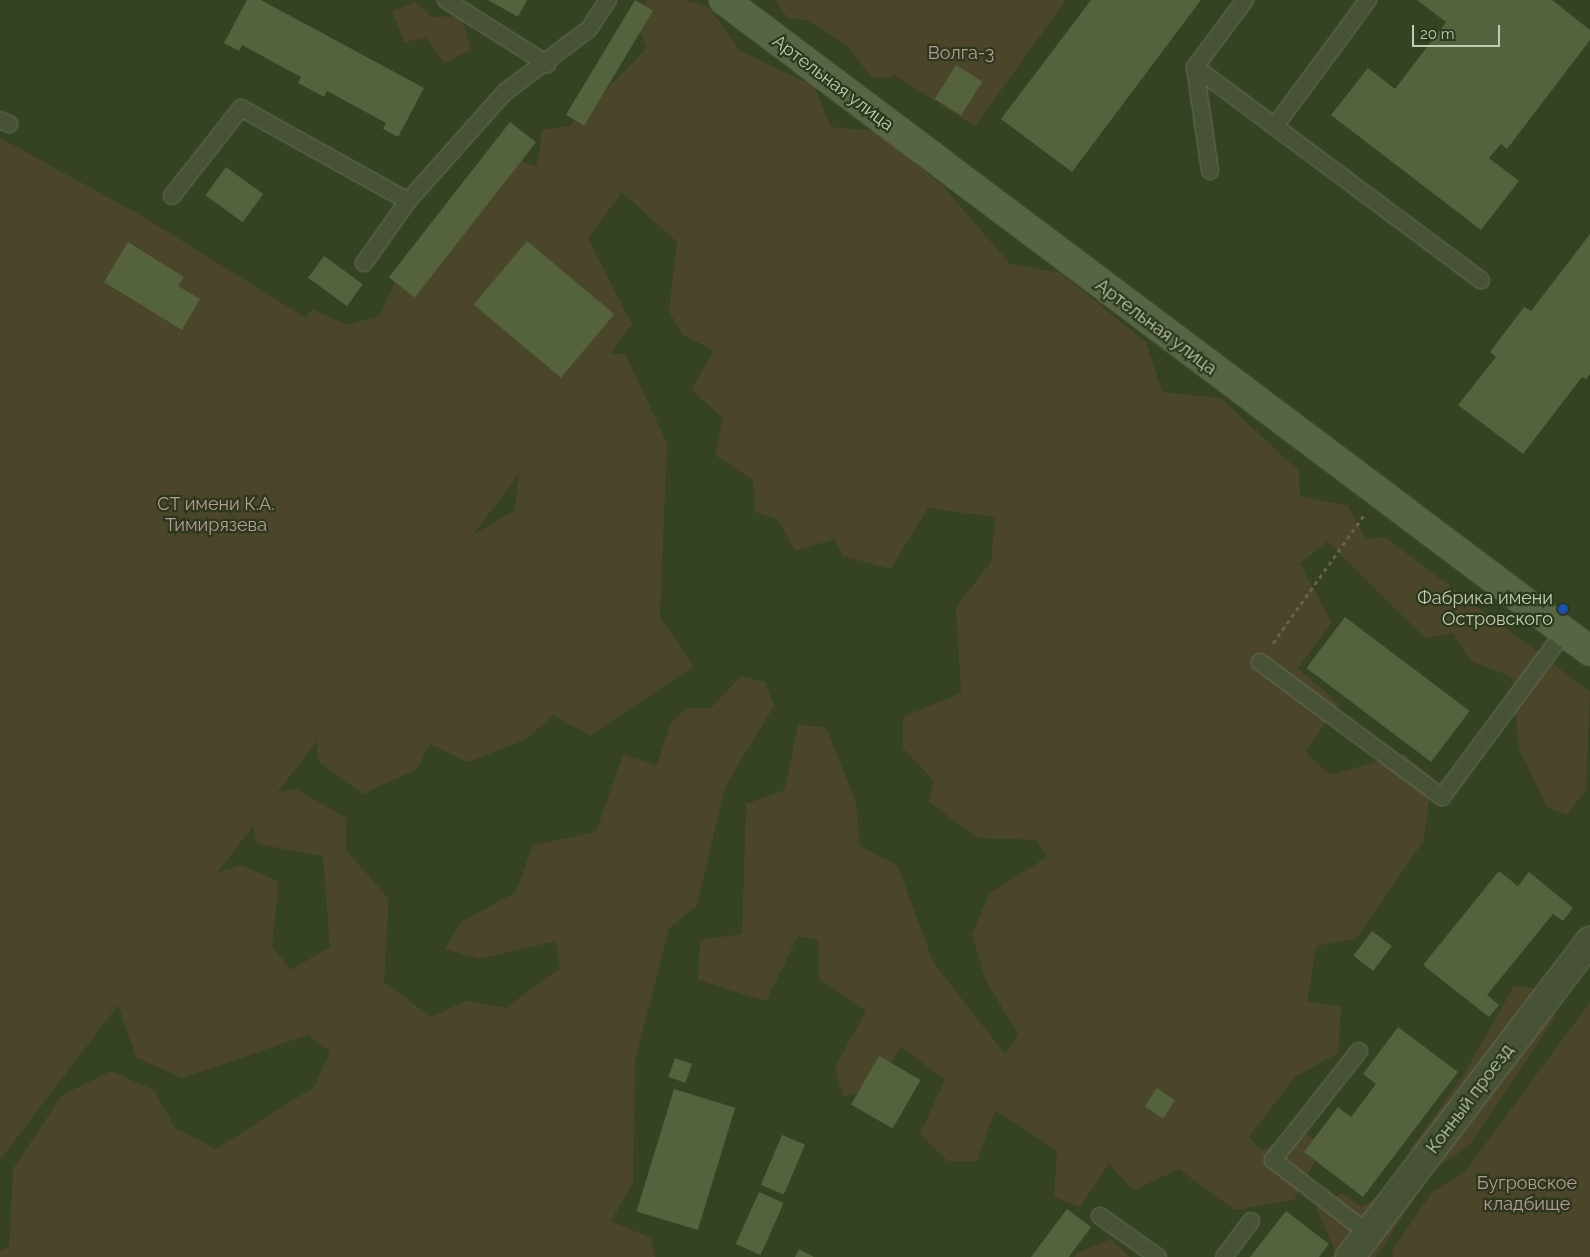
<!DOCTYPE html>
<meta charset="utf-8">
<style>
body{margin:0}
#map{position:relative;width:1590px;height:1257px;overflow:hidden;background:#354323;font-family:Raleway,sans-serif}
div>[style]{position:absolute}
[style*='--x']{left:calc(var(--x)*1px);top:calc(var(--y)*1px);width:calc(var(--w)*1px);rotate:calc(var(--a)*1deg)}
.green>*{inset:0;background:#4b462a}
.building>*{inset:0;background:#54623e;transform-origin:0 0}
.path>*{height:3px;margin-top:-1.5px;transform-origin:0;background:repeating-linear-gradient(90deg,#65644a 0 4px,transparent 0 8px)}
.roads{filter:drop-shadow(0 0 1px #677258) drop-shadow(0 0 1px #677258)}
.lane>*{height:16px;margin:-8px;padding:0 8px;transform-origin:8px;border-radius:8px;background:#475237}
.street>*{height:28px;margin:-14px;padding:0 14px;transform-origin:14px;border-radius:14px;background:#475237}
.secondary>*{height:28px;margin:-14px;padding:0 14px;transform-origin:14px;border-radius:14px;background:#566645}
.dots>*{width:14px;height:14px;translate:-50% -50%;box-sizing:border-box;border:2px solid #2c381c;border-radius:50%}
span{translate:-50% -50%;white-space:nowrap;text-align:center;line-height:1.15;-webkit-text-stroke:4.5px #2c381c;paint-order:stroke}
.park-label{font-size:18px;color:#bc9996}
.street-label{font-size:18px;color:#c1ccb4}
.poi-label{font-size:18px;color:#c1ccb4}
.right{translate:-100% -50%;text-align:right}
.scale{position:absolute;left:1412px;top:25px;width:88px;height:22px;box-sizing:border-box;border:2px solid #c1ccb4;border-top:0;padding-left:6px;font-size:15px;line-height:18px;white-space:nowrap;color:#c1ccb4;-webkit-text-stroke:4px #2c381c;paint-order:stroke}
</style>
<div id="map">
<div class="green">
<div style="clip-path:polygon(evenodd,648px 0,684px 0,709px 7px,740px 51px,814px 86px,831px 127px,875px 131px,942px 185px,1010px 264px,1060px 273px,1146px 342px,1162px 392px,1220px 398px,1299px 471px,1300px 496px,1348px 506px,1366px 539px,1385px 537px,1590px 692px,1586px 790px,1567px 815px,1547px 807px,1519px 749px,1512px 677px,1471px 661px,1453px 633px,1425px 638px,1327px 541px,1300px 564px,1332px 623px,1298px 668px,1339px 704px,1305px 752px,1330px 775px,1404px 754px,1432px 778px,1424px 840px,1356px 939px,1316px 946px,1307px 1002px,1341px 1006px,1338px 1053px,1295px 1077px,1249px 1137px,1262px 1150px,1303px 1131px,1323px 1146px,1294px 1200px,1235px 1210px,1179px 1169px,1134px 1190px,1109px 1164px,1080px 1207px,1054px 1197px,1057px 1151px,995px 1110px,977px 1162px,948px 1161px,920px 1134px,945px 1080px,901px 1047px,874px 1088px,843px 1097px,835px 1067px,866px 1011px,819px 979px,818px 940px,798px 936px,766px 1001px,698px 980px,700px 940px,742px 934px,746px 804px,785px 790px,798px 724px,826px 728px,856px 802px,860px 846px,898px 866px,933px 962px,1005px 1054px,1018px 1034px,986px 981px,972px 935px,989px 894px,1047px 857px,1037px 840px,977px 838px,929px 802px,933px 780px,903px 748px,903px 717px,961px 693px,956px 607px,991px 562px,995px 517px,928px 508px,891px 569px,843px 556px,835px 539px,795px 551px,778px 519px,755px 512px,753px 480px,715px 455px,723px 419px,691px 389px,714px 351px,683px 335px,669px 311px,677px 242px,622px 192px,588px 239px,632px 324px,610px 354px,625px 354px,667px 443px,660px 617px,694px 666px,590px 736px,554px 715px,525px 740px,467px 762px,430px 744px,417px 769px,363px 794px,318px 761px,317px 741px,277px 793px,296px 789px,346px 818px,346px 850px,389px 899px,384px 982px,431px 1017px,466px 1001px,506px 1008px,560px 968px,556px 941px,479px 959px,445px 949px,461px 922px,516px 892px,533px 845px,596px 832px,623px 755px,657px 765px,670px 724px,686px 708px,711px 708px,741px 676px,765px 682px,774px 706px,725px 787px,697px 905px,669px 929px,635px 1061px,633px 1183px,611px 1221px,651px 1238px,655px 1257px,0 1257px,0 1251px,9px 1247px,13px 1169px,62px 1095px,111px 1071px,154px 1090px,175px 1128px,216px 1149px,314px 1087px,330px 1052px,308px 1035px,182px 1078px,136px 1057px,118px 1005px,0 1160px,0 138px,137px 213px,306px 318px,312px 309px,347px 325px,380px 316px,398px 274px,520px 160px,537px 167px,542px 130px,570px 126px,647px 48px,634px 16px,648px 0,519px 474px,515px 510px,473px 535px,519px 474px,648px 0,253px 826px,257px 844px,323px 856px,330px 947px,291px 970px,272px 946px,279px 882px,242px 865px,218px 872px,253px 826px)"></div>
<div style="clip-path:polygon(775px 0,1066px 0,975px 126px,893px 74px,890px 78px,872px 77px,845px 44px,808px 21px,787px 17px)"></div>
<div style="clip-path:polygon(416px 2px,432px 17px,461px 16px,471px 50px,444px 63px,427px 38px,404px 42px,392px 11px)"></div>
<div style="clip-path:polygon(1514px 986px,1546px 989px,1556px 1016px,1470px 1145px,1433px 1170px,1376px 1257px,1331px 1257px,1335px 1251px,1316px 1207px,1342px 1193px,1362px 1207px,1411px 1175px,1411px 1148px,1463px 1076px)"></div>
<div style="clip-path:polygon(1590px 1002px,1590px 1257px,1393px 1257px,1392px 1251px,1432px 1192px,1464px 1173px)"></div>
<div style="clip-path:polygon(1111px 1239px,1130px 1257px,1074px 1257px,1077px 1253px)"></div>
</div>
<div class="building">
<div style="clip-path:polygon(247px 0,261px 0,424px 88px,398px 137px,383px 129px,386px 123px,327px 91px,324px 97px,298px 83px,301px 77px,242px 45px,239px 51px,224px 43px)"></div>
<div style="clip-path:polygon(488px 0,527px 0,518px 17px)"></div>
<div style="left:635px;top:0;width:21px;height:134px;rotate:31deg"></div>
<div style="clip-path:polygon(1091px 0,1201px 0,1072px 172px,1001px 119px)"></div>
<div style="clip-path:polygon(1417px 0,1552px 0,1590px 30px,1590px 40px,1507px 149px,1501px 144px,1489px 158px,1519px 181px,1481px 230px,1331px 115px,1368px 68px,1395px 89px,1446px 22px)"></div>
<div style="left:956px;top:65px;width:31px;height:40px;rotate:32deg"></div>
<div style="left:510px;top:122px;width:33px;height:197px;rotate:38deg"></div>
<div style="left:226px;top:167px;width:46px;height:35px;rotate:36deg"></div>
<div style="clip-path:polygon(1590px 234px,1590px 374px,1586px 379px,1582px 377px,1523px 454px,1458px 405px,1496px 357px,1490px 352px,1524px 307px,1531px 311px)"></div>
<div style="left:527px;top:241px;width:114px;height:83px;rotate:40deg"></div>
<div style="clip-path:polygon(128px 242px,184px 277px,178px 286px,200px 299px,182px 330px,104px 282px)"></div>
<div style="left:324px;top:256px;width:48px;height:27px;rotate:36deg"></div>
<div style="left:1345px;top:617px;width:156px;height:64px;rotate:37deg"></div>
<div style="clip-path:polygon(1499px 871px,1518px 886px,1529px 872px,1573px 908px,1563px 921px,1553px 914px,1487px 995px,1499px 1005px,1489px 1017px,1423px 965px)"></div>
<div style="left:1372px;top:931px;width:25px;height:31px;rotate:37deg"></div>
<div style="clip-path:polygon(1398px 1027px,1458px 1072px,1363px 1197px,1304px 1152px,1338px 1107px,1351px 1117px,1376px 1084px,1363px 1074px)"></div>
<div style="left:879px;top:1056px;width:48px;height:56px;rotate:30deg"></div>
<div style="left:675px;top:1058px;width:18px;height:20px;rotate:19deg"></div>
<div style="left:1157px;top:1088px;width:22px;height:22px;rotate:34deg"></div>
<div style="left:674px;top:1089px;width:64px;height:128px;rotate:17deg"></div>
<div style="left:782px;top:1135px;width:25px;height:54px;rotate:23deg"></div>
<div style="left:759px;top:1192px;width:27px;height:57px;rotate:24deg"></div>
<div style="clip-path:polygon(1067px 1209px,1091px 1227px,1069px 1257px,1031px 1257px)"></div>
<div style="clip-path:polygon(1286px 1211px,1329px 1244px,1319px 1257px,1250px 1257px)"></div>
<div style="clip-path:polygon(799px 1249px,814px 1257px,795px 1257px)"></div>
</div>
<div class="path">
<div style="--x:1273;--y:643;--w:157;--a:-54.6"></div>
</div>
<div class="roads">
<div class="lane">
<div style="--x:446;--y:0;--w:120;--a:32.4"></div>
<div style="--x:1245;--y:0;--w:84;--a:126.7"></div>
<div style="--x:1195;--y:67;--w:357;--a:36.7"></div>
<div style="--x:1195;--y:67;--w:105;--a:81.8"></div>
<div style="--x:0;--y:120;--w:10;--a:24"></div>
<div style="--x:1275;--y:126;--w:157;--a:-53.6"></div>
<div style="--x:172;--y:196;--w:112;--a:-51.9"></div>
<div style="--x:241;--y:108;--w:191;--a:29.1"></div>
<div style="--x:364;--y:263;--w:76;--a:-54.6"></div>
<div style="--x:408;--y:201;--w:146;--a:-48.3"></div>
<div style="--x:505;--y:92;--w:105;--a:-36.9"></div>
<div style="--x:589;--y:29;--w:35;--a:-57"></div>
<div style="--x:1260;--y:662;--w:227;--a:36.6"></div>
<div style="--x:1442;--y:797;--w:205;--a:-53.5"></div>
<div style="--x:1359;--y:1051;--w:139;--a:128.3"></div>
<div style="--x:1273;--y:1160;--w:120;--a:37.5"></div>
<div style="--x:1100;--y:1216;--w:71;--a:35.3"></div>
<div style="--x:1224;--y:1257;--w:45;--a:-53.1"></div>
</div>
<div class="street">
<div style="--x:1350;--y:1257;--w:397;--a:-52.8"></div>
</div>
<div class="secondary">
<div style="--x:724;--y:0;--w:1083;--a:36.93"></div>
</div>
</div>
<div class="dots">
<div style="left:1563px;top:609px;background:#1a4fb4"></div>
</div>
<div class="park-label">
<span style="left:961px;top:53px">Волга-3</span>
<span style="left:216px;top:515px">СТ имени К.А.<br>Тимирязева</span>
<span style="left:1527px;top:1194px">Бугровское<br>кладбище</span>
</div>
<div class="street-label">
<span style="left:833px;top:83px;rotate:37deg">Артельная улица</span>
<span style="left:1156px;top:327px;rotate:37deg">Артельная улица</span>
<span style="left:1470px;top:1099px;rotate:-53deg">Конный проезд</span>
</div>
<div class="poi-label">
<span class="right" style="left:1553px;top:609px">Фабрика имени<br>Островского</span>
</div>
<div class="scale">20 m</div>
</div>
